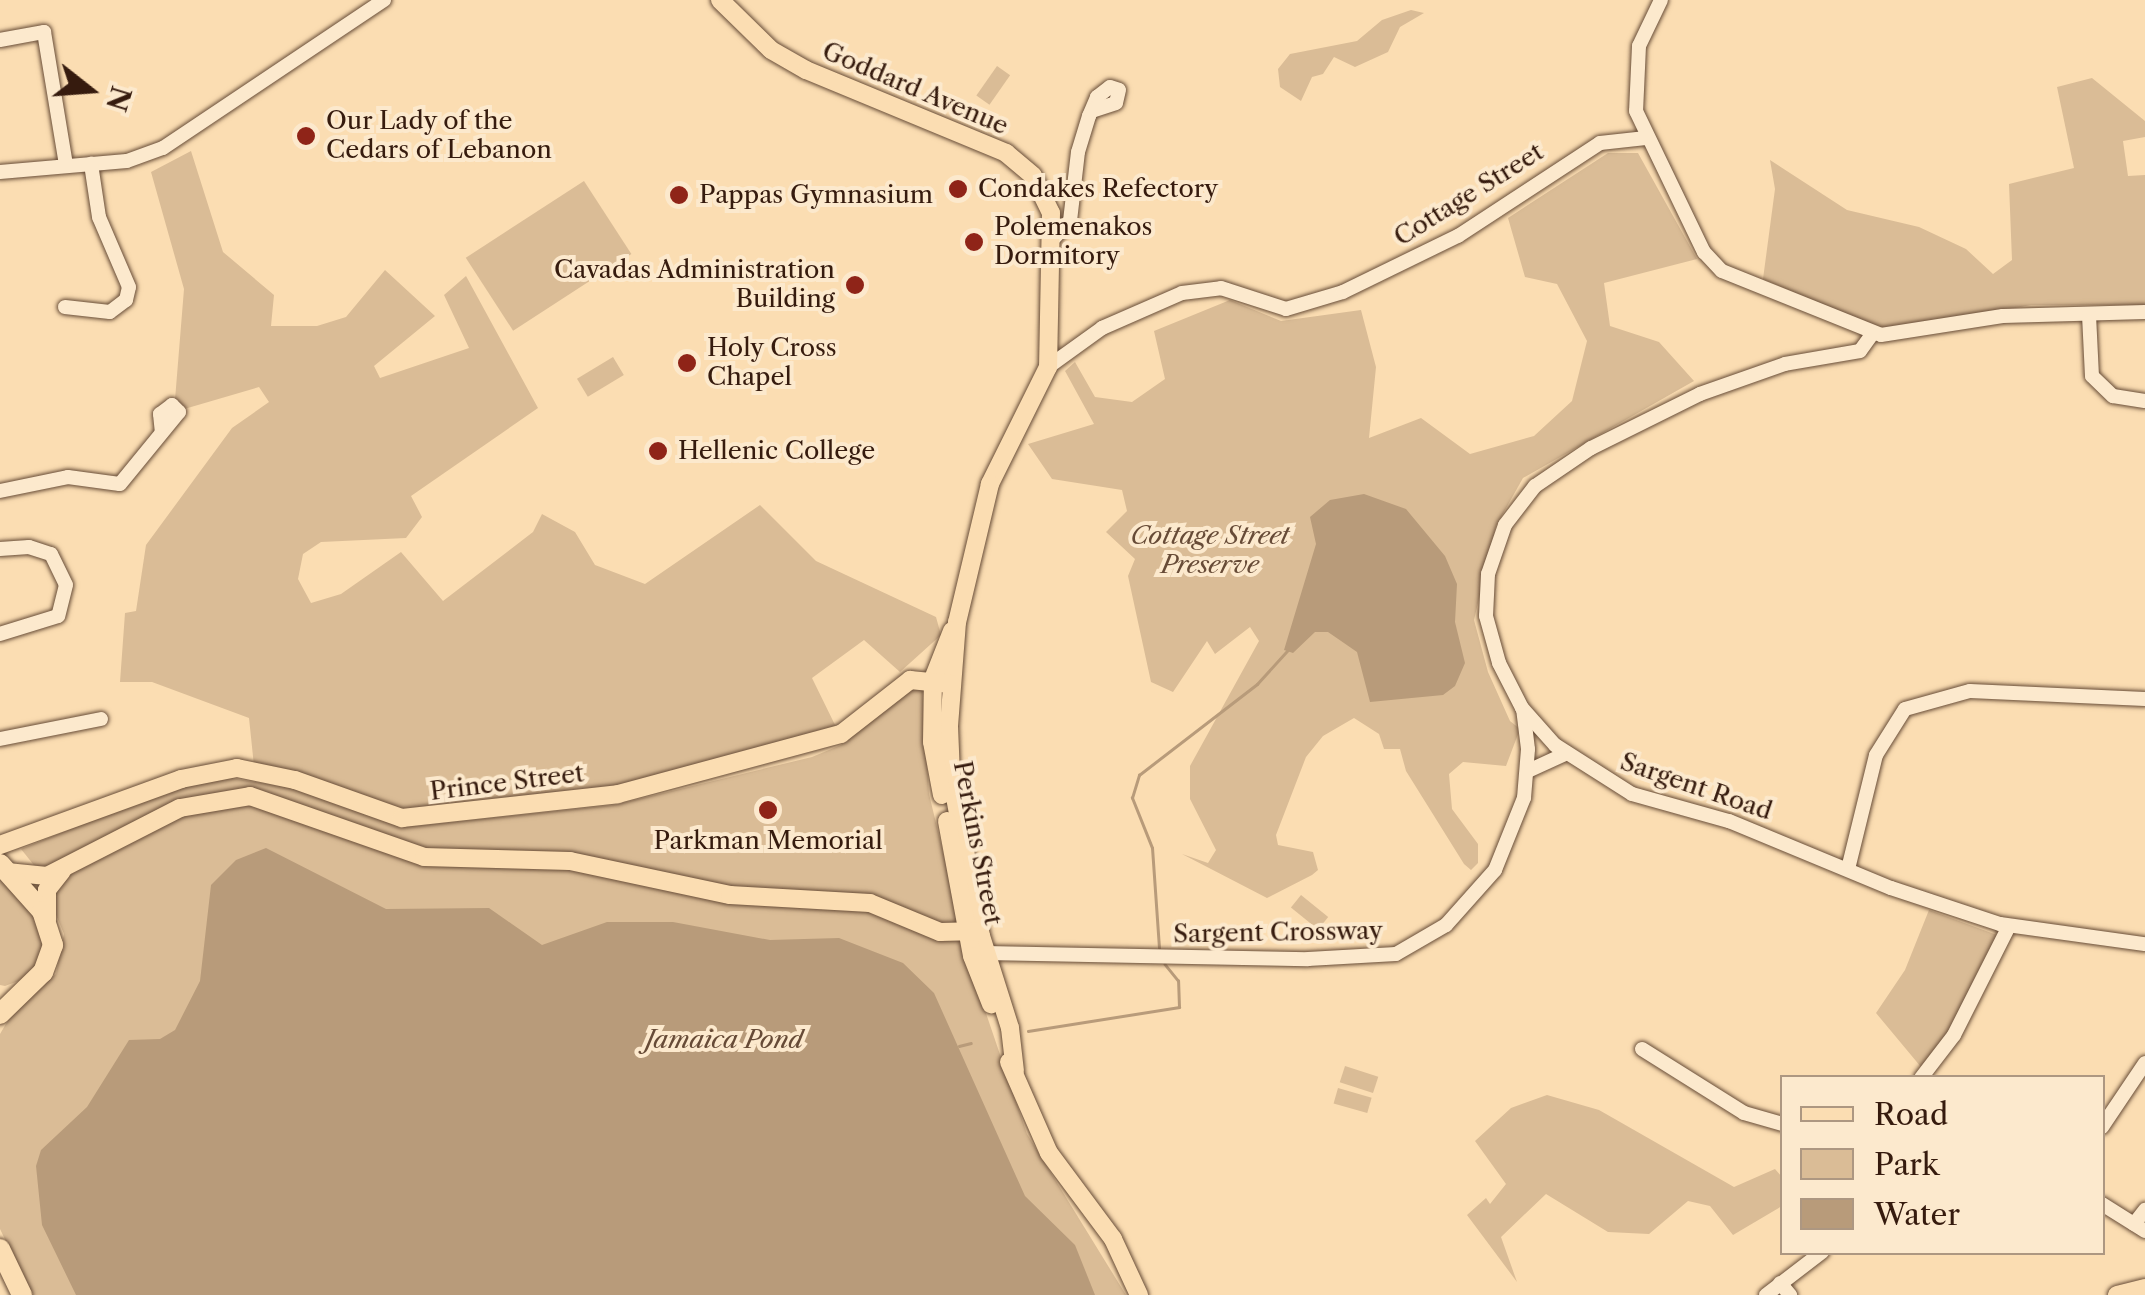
<!DOCTYPE html>
<style>
body{margin:0}
#map{position:relative;width:2145px;height:1295px;overflow:hidden;background:#fbddb2;font-family:"Libre Caslon Text",serif}
div>[style]{position:absolute}
[style*='--x']{left:calc(var(--x)*1px);top:calc(var(--y)*1px);width:calc(var(--w)*1px);rotate:calc(var(--a)*1deg)}
.green>*{inset:0;background:#dabc96;transform-origin:0 0}
.water>*{inset:0;background:#b89b7a}
.stream>*{height:2.5px;margin:-1.25px;padding:0 1.25px;transform-origin:1.25px;border-radius:1.25px;background:#b89b7a}
.roads{filter:drop-shadow(0 0 2px #674c37) drop-shadow(0 0 2px #674c37)}
.minor>*{height:14px;margin:-7px;padding:0 7px;transform-origin:7px;border-radius:7px;background:#fce9cd}
.major>*{height:18px;margin:-9px;padding:0 9px;transform-origin:9px;border-radius:9px;background:#fbddb2}
.highway>*{height:20px;margin:-10px;padding:0 10px;transform-origin:10px;border-radius:10px;background:#fbddb2}
.dots>*{width:28px;height:28px;translate:-50% -50%;box-sizing:border-box;border:5px solid #fce9cd;border-radius:50%}
span{translate:-50% -50%;white-space:nowrap;text-align:center;line-height:1.15;-webkit-text-stroke:8px #fce9cd;paint-order:stroke}
.street-label{font-size:25px;color:#361b0e}
.poi-label{font-size:25px;color:#361b0e}
.left{translate:0 -50%;text-align:left}
.right{translate:-100% -50%;text-align:right}
.park-label{font-size:25px;color:#674b37;font-style:italic}
.legend{position:absolute;left:1780px;top:1075px;width:325px;height:180px;box-sizing:border-box;background:#fce9cd;border:2px solid #ad9781;margin:0;padding:12px 18px;list-style:none;font-size:30px;color:#361b0e}
.legend li{display:flex;align-items:center;gap:20px;height:50px}
.legend b{width:50px;border:2px solid #ad9781}
.north{position:absolute;left:40px;top:40px;width:100px;height:100px;-webkit-text-stroke:8px #fce9cd;paint-order:stroke;rotate:107deg;font-size:28px;font-weight:700;line-height:40px;text-align:center;color:#361b0e}
.north::after{content:'';display:block;margin:auto;width:35px;height:45px;background:#361b0e;clip-path:polygon(50% 0,100% 100%,50% 72%,0 100%)}
</style>
<div id="map">
<div class="green">
<div style="clip-path:polygon(1411px 10px,1424px 13px,1400px 27px,1388px 52px,1355px 67px,1334px 57px,1323px 74px,1312px 77px,1301px 101px,1280px 87px,1278px 69px,1290px 54px,1357px 41px,1382px 20px)"></div>
<div style="left:997px;top:66px;width:16px;height:36px;rotate:35deg"></div>
<div style="clip-path:polygon(2092px 78px,2145px 121px,2145px 137px,2123px 141px,2128px 176px,2145px 175px,2145px 305px,2031px 305px,1906px 329px,1878px 328px,1763px 279px,1775px 189px,1770px 160px,1847px 210px,1919px 227px,1966px 249px,1993px 274px,2012px 260px,2009px 184px,2074px 168px,2057px 87px)"></div>
<div style="clip-path:polygon(191px 151px,223px 252px,274px 295px,271px 326px,317px 326px,346px 317px,385px 270px,435px 316px,374px 366px,380px 378px,469px 348px,444px 295px,466px 276px,538px 408px,411px 496px,422px 517px,406px 538px,321px 542px,303px 554px,298px 579px,311px 603px,341px 594px,401px 552px,443px 601px,533px 532px,542px 514px,575px 532px,595px 565px,645px 584px,760px 505px,816px 561px,936px 617px,941px 635px,900px 672px,864px 640px,812px 678px,837px 729px,608px 789px,453px 812px,396px 810px,254px 766px,249px 718px,152px 682px,120px 682px,125px 613px,136px 611px,146px 545px,232px 428px,269px 402px,259px 387px,174px 412px,184px 289px,151px 172px)"></div>
<div style="clip-path:polygon(1608px 153px,1638px 153px,1697px 259px,1604px 283px,1610px 326px,1659px 342px,1694px 381px,1523px 478px,1496px 526px,1474px 620px,1488px 672px,1510px 721px,1520px 729px,1506px 766px,1463px 762px,1449px 774px,1452px 809px,1478px 844px,1478px 863px,1471px 870px,1464px 864px,1406px 771px,1400px 749px,1384px 749px,1379px 734px,1354px 718px,1323px 736px,1306px 757px,1276px 835px,1278px 845px,1313px 852px,1318px 870px,1312px 875px,1267px 898px,1182px 854px,1208px 863px,1216px 850px,1190px 799px,1190px 766px,1259px 641px,1250px 627px,1215px 654px,1207px 641px,1173px 692px,1151px 682px,1128px 576px,1135px 559px,1106px 532px,1127px 511px,1122px 490px,1052px 479px,1028px 444px,1094px 424px,1065px 371px,1075px 362px,1095px 397px,1132px 402px,1165px 379px,1154px 331px,1230px 300px,1281px 321px,1361px 310px,1376px 367px,1369px 438px,1421px 418px,1470px 454px,1534px 436px,1572px 401px,1587px 341px,1557px 284px,1525px 277px,1508px 218px)"></div>
<div style="left:584px;top:181px;width:87px;height:141px;rotate:57deg"></div>
<div style="left:613px;top:357px;width:21px;height:42px;rotate:59deg"></div>
<div style="clip-path:polygon(922px 686px,929px 794px,972px 972px,1027px 1134px,1126px 1295px,32px 1295px,0 1229px,0 1034px,17px 1005px,56px 974px,64px 934px,37px 869px,21px 849px,173px 788px,231px 778px,303px 790px,415px 826px,614px 805px,812px 757px,841px 745px,897px 694px)"></div>
<div style="clip-path:polygon(0 875px,45px 930px,43px 957px,24px 979px,5px 986px,0 985px)"></div>
<div style="left:1301px;top:895px;width:35px;height:16px;rotate:39deg"></div>
<div style="clip-path:polygon(1929px 910px,1997px 935px,1945px 1037px,1921px 1067px,1876px 1013px,1905px 970px)"></div>
<div style="left:1345px;top:1066px;width:35px;height:17px;rotate:18deg"></div>
<div style="left:1338px;top:1088px;width:35px;height:16px;rotate:16deg"></div>
<div style="clip-path:polygon(1547px 1095px,1599px 1110px,1734px 1187px,1775px 1169px,1782px 1177px,1782px 1206px,1733px 1235px,1710px 1206px,1688px 1201px,1649px 1234px,1608px 1232px,1546px 1194px,1501px 1237px,1517px 1282px,1467px 1215px,1486px 1198px,1490px 1204px,1506px 1184px,1475px 1141px,1511px 1108px)"></div>
</div>
<div class="water">
<div style="clip-path:polygon(1364px 494px,1406px 509px,1445px 556px,1457px 584px,1455px 622px,1465px 663px,1455px 686px,1443px 695px,1370px 702px,1357px 652px,1328px 632px,1315px 632px,1293px 653px,1284px 650px,1316px 544px,1310px 517px,1330px 500px)"></div>
<div style="clip-path:polygon(266px 848px,386px 909px,489px 908px,542px 945px,607px 922px,673px 922px,770px 940px,839px 938px,903px 963px,934px 993px,1025px 1196px,1075px 1245px,1095px 1295px,76px 1295px,42px 1225px,36px 1166px,41px 1150px,87px 1107px,129px 1040px,160px 1039px,175px 1030px,200px 981px,211px 885px,236px 860px)"></div>
</div>
<div class="stream">
<div style="--x:1159;--y:948;--w:100;--a:-94"></div>
<div style="--x:1152;--y:848;--w:54;--a:-111.8"></div>
<div style="--x:1132;--y:798;--w:24;--a:-73"></div>
<div style="--x:1139;--y:775;--w:149;--a:-37.6"></div>
<div style="--x:1257;--y:684;--w:45;--a:-47.7"></div>
<div style="--x:1028;--y:1031;--w:153;--a:-9"></div>
<div style="--x:1179;--y:1007;--w:26;--a:-92"></div>
<div style="--x:1178;--y:981;--w:21;--a:-129"></div>
<div style="--x:959;--y:1046;--w:12;--a:-14"></div>
</div>
<div class="roads">
<div class="minor">
<div style="--x:1661;--y:0;--w:51;--a:115.6"></div>
<div style="--x:1639;--y:46;--w:65;--a:92.6"></div>
<div style="--x:1636;--y:111;--w:157;--a:64.3"></div>
<div style="--x:1704;--y:252;--w:26;--a:47"></div>
<div style="--x:1722;--y:271;--w:171;--a:21.9"></div>
<div style="--x:1881;--y:335;--w:123;--a:-8.9"></div>
<div style="--x:2003;--y:316;--w:142;--a:-1.6"></div>
<div style="--x:0;--y:40;--w:45;--a:-10.3"></div>
<div style="--x:44;--y:32;--w:135;--a:80.6"></div>
<div style="--x:0;--y:172;--w:127;--a:-5"></div>
<div style="--x:127;--y:161;--w:38;--a:-20"></div>
<div style="--x:163;--y:148;--w:266;--a:-33.8"></div>
<div style="--x:1054;--y:238;--w:23;--a:-47"></div>
<div style="--x:1070;--y:221;--w:69;--a:-83.4"></div>
<div style="--x:1078;--y:152;--w:38;--a:-73"></div>
<div style="--x:1089;--y:116;--w:21;--a:-67"></div>
<div style="--x:1097;--y:97;--w:16;--a:-38"></div>
<div style="--x:1110;--y:87;--w:9;--a:18"></div>
<div style="--x:1119;--y:90;--w:13;--a:103"></div>
<div style="--x:1116;--y:103;--w:25;--a:162"></div>
<div style="--x:65;--y:307;--w:45;--a:6.3"></div>
<div style="--x:110;--y:312;--w:20;--a:-37"></div>
<div style="--x:126;--y:300;--w:13;--a:-77"></div>
<div style="--x:129;--y:287;--w:76;--a:-113.2"></div>
<div style="--x:99;--y:217;--w:54;--a:-98.6"></div>
<div style="--x:2089;--y:315;--w:61;--a:87.2"></div>
<div style="--x:2092;--y:376;--w:29;--a:44"></div>
<div style="--x:2113;--y:396;--w:32;--a:9"></div>
<div style="--x:1873;--y:333;--w:22;--a:126"></div>
<div style="--x:1860;--y:351;--w:76;--a:170.2"></div>
<div style="--x:1785;--y:364;--w:90;--a:160.6"></div>
<div style="--x:1700;--y:394;--w:122;--a:153.6"></div>
<div style="--x:1591;--y:448;--w:68;--a:145.8"></div>
<div style="--x:1535;--y:486;--w:49;--a:127.6"></div>
<div style="--x:1505;--y:525;--w:52;--a:109.1"></div>
<div style="--x:1488;--y:574;--w:42;--a:92.7"></div>
<div style="--x:1486;--y:616;--w:49;--a:74.5"></div>
<div style="--x:1499;--y:663;--w:51;--a:62.9"></div>
<div style="--x:1522;--y:708;--w:50;--a:48.3"></div>
<div style="--x:1555;--y:745;--w:91;--a:32.5"></div>
<div style="--x:1632;--y:794;--w:101;--a:15.6"></div>
<div style="--x:1729;--y:821;--w:175;--a:22.5"></div>
<div style="--x:1891;--y:888;--w:115;--a:18.3"></div>
<div style="--x:2000;--y:924;--w:146;--a:7.9"></div>
<div style="--x:1048;--y:367;--w:67;--a:-35.8"></div>
<div style="--x:1102;--y:328;--w:87;--a:-23.6"></div>
<div style="--x:1182;--y:293;--w:39;--a:-7"></div>
<div style="--x:1221;--y:288;--w:68;--a:17.9"></div>
<div style="--x:1286;--y:309;--w:59;--a:-16.6"></div>
<div style="--x:1343;--y:292;--w:128;--a:-26"></div>
<div style="--x:1458;--y:236;--w:170;--a:-33.2"></div>
<div style="--x:1600;--y:143;--w:46;--a:-6.2"></div>
<div style="--x:0;--y:491;--w:69;--a:-11.6"></div>
<div style="--x:68;--y:477;--w:52;--a:7.7"></div>
<div style="--x:120;--y:484;--w:93;--a:-50.7"></div>
<div style="--x:179;--y:412;--w:10;--a:-135"></div>
<div style="--x:172;--y:405;--w:15;--a:143"></div>
<div style="--x:160;--y:414;--w:18;--a:84"></div>
<div style="--x:0;--y:549;--w:29;--a:-4"></div>
<div style="--x:29;--y:547;--w:23;--a:18"></div>
<div style="--x:51;--y:554;--w:34;--a:64"></div>
<div style="--x:66;--y:585;--w:32;--a:104"></div>
<div style="--x:58;--y:616;--w:61;--a:162.8"></div>
<div style="--x:0;--y:739;--w:103;--a:-11.2"></div>
<div style="--x:1528;--y:771;--w:41;--a:-24.7"></div>
<div style="--x:1848;--y:869;--w:117;--a:-76.2"></div>
<div style="--x:1876;--y:755;--w:54;--a:-57.8"></div>
<div style="--x:1905;--y:709;--w:67;--a:-15.5"></div>
<div style="--x:1970;--y:691;--w:175;--a:2.6"></div>
<div style="--x:985;--y:953;--w:323;--a:1.1"></div>
<div style="--x:1308;--y:959;--w:88;--a:-3.3"></div>
<div style="--x:1396;--y:954;--w:58;--a:-30.1"></div>
<div style="--x:1446;--y:925;--w:74;--a:-48.3"></div>
<div style="--x:1495;--y:870;--w:78;--a:-68.1"></div>
<div style="--x:1524;--y:798;--w:49;--a:-85.3"></div>
<div style="--x:1528;--y:749;--w:38;--a:-97"></div>
<div style="--x:1642;--y:1049;--w:120;--a:32.1"></div>
<div style="--x:1744;--y:1113;--w:40;--a:16"></div>
<div style="--x:1921;--y:1078;--w:54;--a:-52.5"></div>
<div style="--x:1954;--y:1035;--w:122;--a:-63.2"></div>
<div style="--x:2102;--y:1127;--w:77;--a:-56.1"></div>
<div style="--x:2102;--y:1204;--w:51;--a:32.1"></div>
<div style="--x:2134;--y:1224;--w:18;--a:-52"></div>
<div style="--x:1780;--y:1283;--w:16;--a:50"></div>
<div style="--x:1766;--y:1295;--w:71;--a:-37.5"></div>
</div>
<div class="major">
<div style="--x:720;--y:0;--w:71;--a:44.4"></div>
<div style="--x:771;--y:50;--w:40;--a:29.7"></div>
<div style="--x:806;--y:70;--w:217;--a:22.5"></div>
<div style="--x:1006;--y:153;--w:35;--a:40"></div>
<div style="--x:1033;--y:176;--w:41;--a:64.1"></div>
<div style="--x:1051;--y:213;--w:154;--a:91.1"></div>
<div style="--x:1048;--y:367;--w:131;--a:116.4"></div>
<div style="--x:990;--y:484;--w:142;--a:103.4"></div>
<div style="--x:957;--y:622;--w:104;--a:94.4"></div>
<div style="--x:949;--y:726;--w:50;--a:87.7"></div>
<div style="--x:951;--y:776;--w:163;--a:79.4"></div>
<div style="--x:981;--y:936;--w:96;--a:72.5"></div>
<div style="--x:1010;--y:1028;--w:43;--a:83.4"></div>
<div style="--x:942;--y:795;--w:54;--a:-100.7"></div>
<div style="--x:932;--y:742;--w:63;--a:-89.1"></div>
<div style="--x:933;--y:679;--w:52;--a:-68.4"></div>
<div style="--x:947;--y:821;--w:137;--a:79.5"></div>
<div style="--x:972;--y:956;--w:52;--a:68.4"></div>
<div style="--x:0;--y:845;--w:193;--a:-20"></div>
<div style="--x:181;--y:779;--w:57;--a:-11.1"></div>
<div style="--x:237;--y:768;--w:59;--a:11.7"></div>
<div style="--x:295;--y:780;--w:114;--a:19.6"></div>
<div style="--x:402;--y:818;--w:217;--a:-6.3"></div>
<div style="--x:618;--y:794;--w:231;--a:-15.1"></div>
<div style="--x:841;--y:734;--w:88;--a:-38"></div>
<div style="--x:910;--y:680;--w:41;--a:5.6"></div>
<div style="--x:7;--y:872;--w:40;--a:5.7"></div>
<div style="--x:47;--y:876;--w:149;--a:-27.1"></div>
<div style="--x:180;--y:808;--w:71;--a:-9.7"></div>
<div style="--x:250;--y:796;--w:184;--a:19.3"></div>
<div style="--x:424;--y:857;--w:146;--a:1.6"></div>
<div style="--x:570;--y:861;--w:164;--a:12"></div>
<div style="--x:730;--y:895;--w:140;--a:3.3"></div>
<div style="--x:870;--y:903;--w:76;--a:22.5"></div>
<div style="--x:940;--y:932;--w:40;--a:-1.4"></div>
<div style="--x:47;--y:920;--w:30;--a:-90"></div>
<div style="--x:47;--y:890;--w:24;--a:-52"></div>
<div style="--x:1009;--y:1062;--w:99;--a:66.3"></div>
<div style="--x:1049;--y:1153;--w:107;--a:53.3"></div>
<div style="--x:1113;--y:1239;--w:62;--a:65.1"></div>
<div style="--x:2117;--y:1295;--w:29;--a:-14"></div>
</div>
<div class="highway">
<div style="--x:0;--y:864;--w:63;--a:48.2"></div>
<div style="--x:42;--y:911;--w:36;--a:72"></div>
<div style="--x:53;--y:945;--w:29;--a:110"></div>
<div style="--x:43;--y:972;--w:60;--a:135.7"></div>
<div style="--x:0;--y:1249;--w:51;--a:64.4"></div>
</div>
</div>
<div class="dots">
<div style="left:306px;top:136px;background:#8f2418"></div>
<div style="left:958px;top:189px;background:#8f2418"></div>
<div style="left:679px;top:195px;background:#8f2418"></div>
<div style="left:974px;top:242px;background:#8f2418"></div>
<div style="left:855px;top:285px;background:#8f2418"></div>
<div style="left:687px;top:363px;background:#8f2418"></div>
<div style="left:658px;top:451px;background:#8f2418"></div>
<div style="left:768px;top:810px;background:#8f2418"></div>
</div>
<div class="street-label">
<span style="left:915px;top:89px;rotate:23deg">Goddard Avenue</span>
<span style="left:1469px;top:195px;rotate:-32deg">Cottage Street</span>
<span style="left:507px;top:783px;rotate:-7deg">Prince Street</span>
<span style="left:1696px;top:787px;rotate:19deg">Sargent Road</span>
<span style="left:977px;top:843px;rotate:79deg">Perkins Street</span>
<span style="left:1278px;top:933px;rotate:-1deg">Sargent Crossway</span>
</div>
<div class="poi-label">
<span class="left" style="left:326px;top:136px">Our Lady of the<br>Cedars of Lebanon</span>
<span class="left" style="left:978px;top:189px">Condakes Refectory</span>
<span class="left" style="left:699px;top:195px">Pappas Gymnasium</span>
<span class="left" style="left:994px;top:242px">Polemenakos<br>Dormitory</span>
<span class="right" style="left:835px;top:285px">Cavadas Administration<br>Building</span>
<span class="left" style="left:707px;top:363px">Holy Cross<br>Chapel</span>
<span class="left" style="left:678px;top:451px">Hellenic College</span>
<span style="left:768px;top:841px">Parkman Memorial</span>
</div>
<div class="park-label">
<span style="left:1210px;top:551px">Cottage Street<br>Preserve</span>
<span style="left:724px;top:1040px">Jamaica Pond</span>
</div>
<ul class="legend">
<li><b style="height:12px;background:#fbddb2"></b>Road</li>
<li><b style="height:28px;background:#dabc96"></b>Park</li>
<li><b style="height:28px;background:#b89b7a"></b>Water</li>
</ul>
<div class="north">N</div>
</div>
